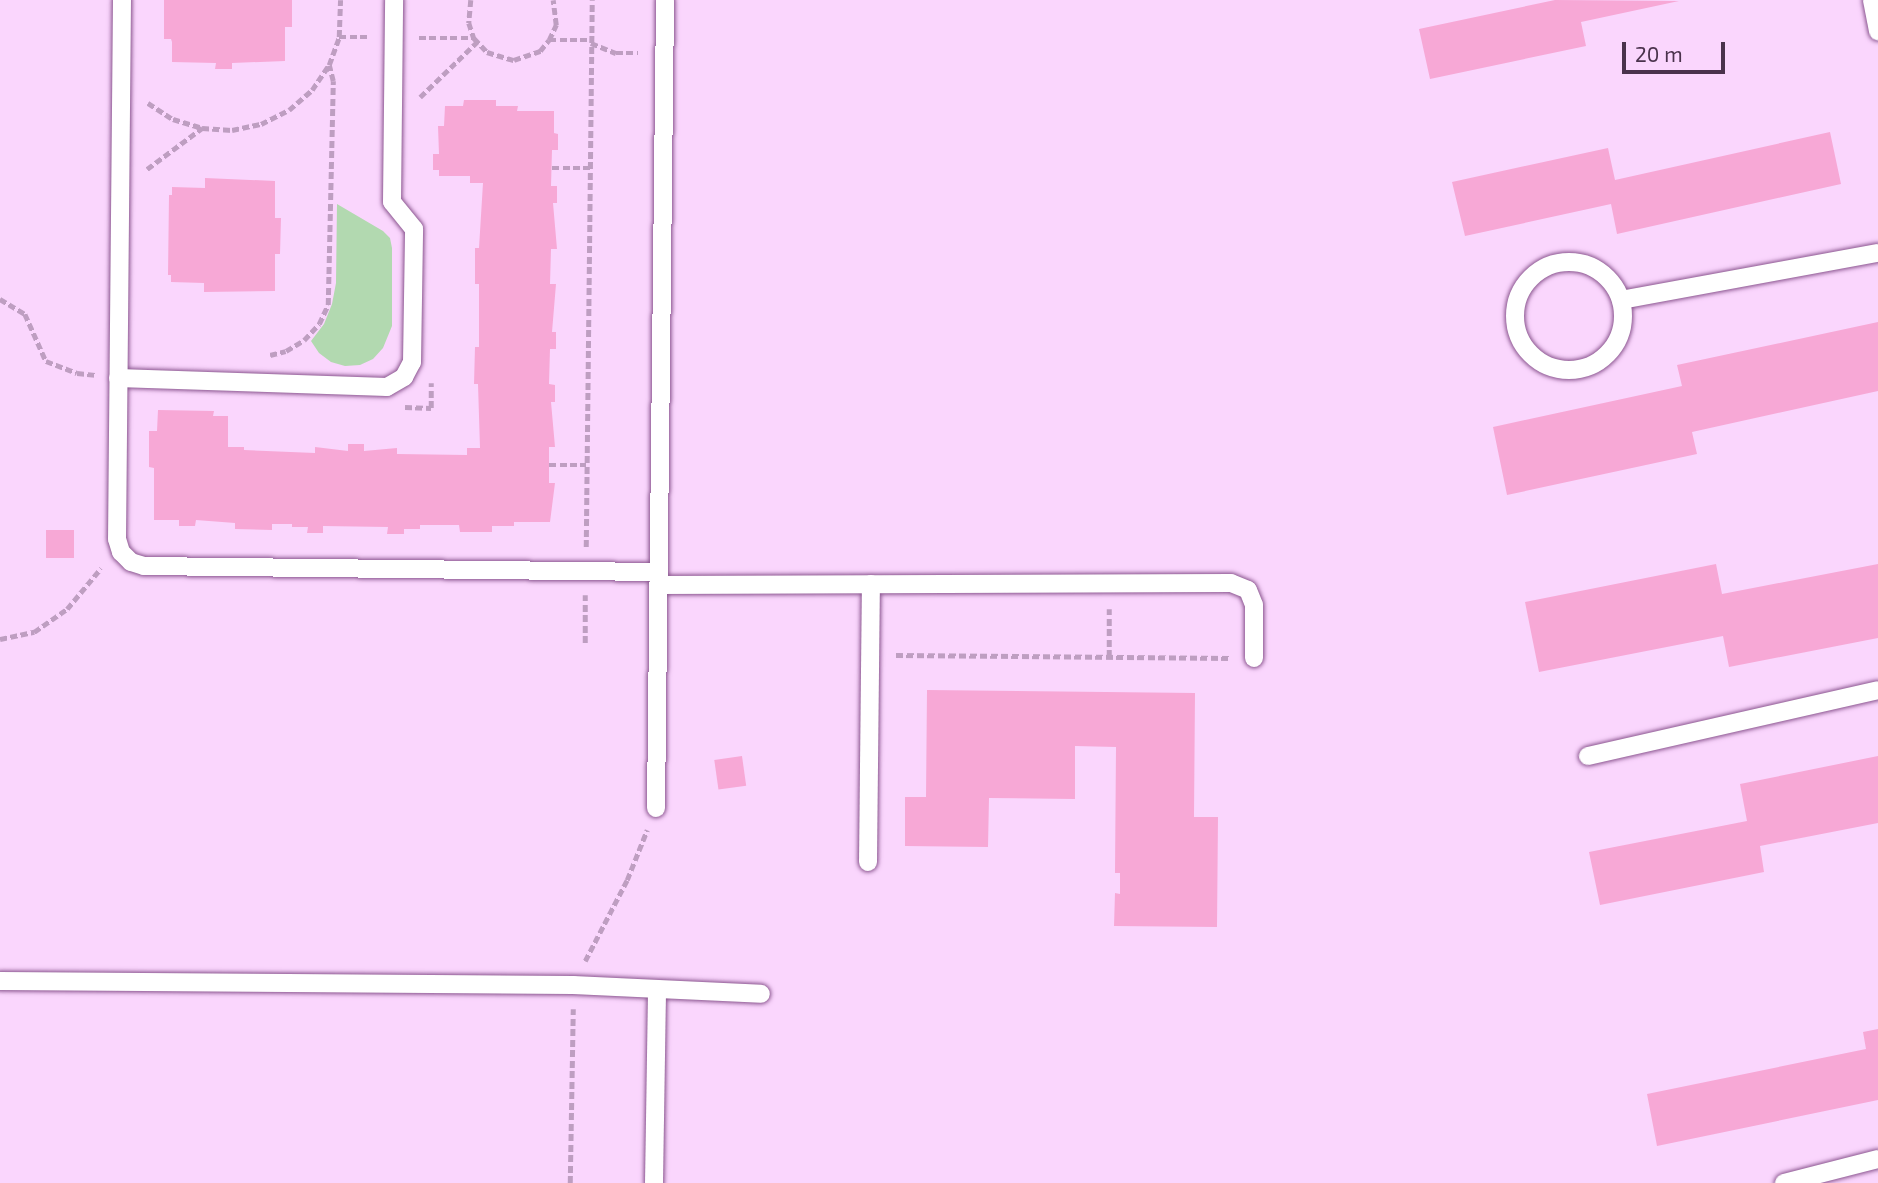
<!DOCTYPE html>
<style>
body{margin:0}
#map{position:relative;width:1878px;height:1183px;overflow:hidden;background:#fad6fd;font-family:"Exo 2",sans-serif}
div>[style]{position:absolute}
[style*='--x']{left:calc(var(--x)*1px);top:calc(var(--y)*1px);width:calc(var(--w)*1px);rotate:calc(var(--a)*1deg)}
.green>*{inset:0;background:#b2d9b0}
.building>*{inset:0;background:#f7a8d6;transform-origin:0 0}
.path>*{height:4.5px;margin-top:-2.25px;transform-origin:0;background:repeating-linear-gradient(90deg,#be9ec1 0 7px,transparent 0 10.5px)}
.roads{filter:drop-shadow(0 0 2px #8b5690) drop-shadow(0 0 2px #8b5690)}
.service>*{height:18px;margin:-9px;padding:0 9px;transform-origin:9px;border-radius:9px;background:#fff}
.service>.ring{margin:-9px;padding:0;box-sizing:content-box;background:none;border:18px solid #fff;border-radius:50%}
span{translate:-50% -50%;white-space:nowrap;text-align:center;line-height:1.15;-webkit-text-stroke:6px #fad6fd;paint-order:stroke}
.scale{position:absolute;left:1622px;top:42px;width:103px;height:32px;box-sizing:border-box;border:4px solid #4a324c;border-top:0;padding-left:9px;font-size:21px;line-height:24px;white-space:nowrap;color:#4a324c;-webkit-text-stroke:5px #fad6fd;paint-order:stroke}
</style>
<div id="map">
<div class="green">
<div style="clip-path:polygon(337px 204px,383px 231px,390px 238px,392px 248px,392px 326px,383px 348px,373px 359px,360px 365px,345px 366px,331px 362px,319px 353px,311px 341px,324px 324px,332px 304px,336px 283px)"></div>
</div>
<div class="building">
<div style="clip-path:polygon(164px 0,292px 0,292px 27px,285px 27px,285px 61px,232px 63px,232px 69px,215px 69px,216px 63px,172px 62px,172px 42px,171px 39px,164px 39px)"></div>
<div style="clip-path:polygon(1555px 0,1679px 1px,1581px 22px,1586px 46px,1430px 79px,1419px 29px)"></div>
<div style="clip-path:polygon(464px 100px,496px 100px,496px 106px,518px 106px,517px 111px,554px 111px,554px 133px,558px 134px,558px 150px,552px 150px,551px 186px,557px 186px,557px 203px,553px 203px,557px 249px,551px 249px,550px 284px,556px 284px,552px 332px,556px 332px,556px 349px,550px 349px,549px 384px,555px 385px,555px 402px,551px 402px,555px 447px,549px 447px,549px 483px,555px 483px,550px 522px,514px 522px,514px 526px,492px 526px,492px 532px,460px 532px,459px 525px,420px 525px,420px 529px,404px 529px,404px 534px,387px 534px,388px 527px,323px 526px,323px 533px,307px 533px,308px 527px,292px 527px,292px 524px,272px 524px,272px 530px,235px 529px,235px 523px,196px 520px,195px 526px,179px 526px,179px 520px,154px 520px,154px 468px,149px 467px,149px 431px,157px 431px,158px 410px,214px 411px,213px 416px,228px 416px,228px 447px,244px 447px,244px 450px,315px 453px,315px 447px,348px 451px,348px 444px,364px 444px,364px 451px,397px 448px,397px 454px,467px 455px,467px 448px,480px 448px,478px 384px,474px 384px,475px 347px,479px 347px,479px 284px,475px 284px,475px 248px,479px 248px,483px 183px,470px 183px,470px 176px,439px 176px,439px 170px,433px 170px,433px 154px,439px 154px,438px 126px,444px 126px,445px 106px,463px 106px)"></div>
<div style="clip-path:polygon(1830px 132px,1841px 184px,1617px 234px,1611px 204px,1465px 236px,1452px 182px,1608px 148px,1615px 180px)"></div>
<div style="clip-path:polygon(205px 178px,275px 181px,275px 218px,281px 218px,280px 254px,275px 254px,275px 291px,204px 292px,204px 283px,171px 282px,171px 275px,168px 275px,169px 195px,172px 195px,172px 187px,205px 188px)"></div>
<div style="clip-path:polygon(1878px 322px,1878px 391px,1692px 432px,1697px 454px,1507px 495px,1493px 427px,1682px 386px,1677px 365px)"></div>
<div style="left:46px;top:530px;width:28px;height:28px"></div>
<div style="clip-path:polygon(1716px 564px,1722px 594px,1878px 564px,1878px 638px,1729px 667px,1723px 636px,1539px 672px,1525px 602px)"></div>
<div style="clip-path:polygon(927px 690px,1195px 693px,1194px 817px,1218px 817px,1217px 927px,1114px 926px,1115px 893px,1120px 894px,1120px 873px,1115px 873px,1116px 747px,1075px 746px,1075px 799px,989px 798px,988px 847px,905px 846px,905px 797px,926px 797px)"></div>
<div style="left:742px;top:756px;width:30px;height:28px;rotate:82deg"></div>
<div style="clip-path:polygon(1878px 756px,1878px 823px,1760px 846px,1764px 872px,1600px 905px,1589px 852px,1747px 821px,1740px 784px)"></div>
<div style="clip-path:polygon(1878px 1029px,1878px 1100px,1657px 1146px,1647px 1094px,1866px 1049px,1863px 1032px)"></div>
</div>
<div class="path">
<div style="--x:471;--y:0;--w:23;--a:95"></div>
<div style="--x:469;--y:23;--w:16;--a:72"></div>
<div style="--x:474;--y:38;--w:19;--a:47"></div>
<div style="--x:487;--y:52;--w:28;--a:17"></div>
<div style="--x:514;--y:60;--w:28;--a:-19"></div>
<div style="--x:540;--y:51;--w:14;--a:-51"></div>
<div style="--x:549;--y:40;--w:17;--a:-65"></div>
<div style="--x:556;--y:25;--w:25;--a:-97"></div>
<div style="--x:339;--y:37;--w:29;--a:0"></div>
<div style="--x:419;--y:38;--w:55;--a:0"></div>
<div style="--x:549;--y:40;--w:43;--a:0"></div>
<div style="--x:591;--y:43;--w:27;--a:22"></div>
<div style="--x:616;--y:53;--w:22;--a:0"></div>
<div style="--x:420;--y:97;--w:79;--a:-44"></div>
<div style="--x:148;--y:103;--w:30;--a:33"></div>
<div style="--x:173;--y:119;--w:30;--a:17"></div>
<div style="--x:202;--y:128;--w:30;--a:4"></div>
<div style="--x:232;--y:130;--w:30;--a:-12"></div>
<div style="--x:261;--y:124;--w:31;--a:-27"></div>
<div style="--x:289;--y:110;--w:30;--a:-41"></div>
<div style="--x:312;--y:90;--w:30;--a:-56"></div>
<div style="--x:329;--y:65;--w:30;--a:-70"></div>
<div style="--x:339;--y:37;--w:37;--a:-88"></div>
<div style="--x:552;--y:168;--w:38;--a:0"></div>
<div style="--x:147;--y:169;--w:69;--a:-36.7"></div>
<div style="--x:0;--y:299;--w:29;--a:31"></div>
<div style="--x:25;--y:314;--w:51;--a:65.9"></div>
<div style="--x:46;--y:361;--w:33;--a:21"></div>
<div style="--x:77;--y:373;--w:18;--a:6"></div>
<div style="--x:270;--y:355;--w:16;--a:-14"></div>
<div style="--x:286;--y:351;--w:21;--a:-31"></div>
<div style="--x:304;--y:340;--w:22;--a:-47"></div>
<div style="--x:319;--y:324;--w:21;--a:-65"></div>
<div style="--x:328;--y:305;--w:224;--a:-88.7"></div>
<div style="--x:333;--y:81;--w:16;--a:-104"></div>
<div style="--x:405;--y:407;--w:26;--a:2"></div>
<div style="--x:431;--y:408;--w:25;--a:-90"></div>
<div style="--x:549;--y:465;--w:37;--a:0"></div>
<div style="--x:586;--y:547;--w:547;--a:-89.37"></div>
<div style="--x:0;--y:639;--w:35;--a:-12"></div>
<div style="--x:34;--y:632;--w:40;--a:-34.9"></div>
<div style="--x:67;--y:609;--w:53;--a:-50.3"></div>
<div style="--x:585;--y:643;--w:48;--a:-90"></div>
<div style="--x:896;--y:655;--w:334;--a:0.5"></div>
<div style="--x:1109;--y:657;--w:48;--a:-90"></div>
<div style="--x:585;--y:961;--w:91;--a:-62.6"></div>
<div style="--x:627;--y:880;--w:54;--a:-68.2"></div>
<div style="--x:570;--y:1183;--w:174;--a:-89"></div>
</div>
<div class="roads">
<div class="service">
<div style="--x:122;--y:0;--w:539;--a:90.53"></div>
<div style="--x:117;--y:539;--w:14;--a:73"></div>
<div style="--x:121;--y:552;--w:14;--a:45"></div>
<div style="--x:131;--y:562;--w:14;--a:17"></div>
<div style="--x:144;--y:566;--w:515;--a:0.67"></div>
<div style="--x:1872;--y:0;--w:32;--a:79"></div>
<div class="ring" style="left:1515px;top:262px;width:90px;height:90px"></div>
<div style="--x:1621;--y:300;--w:261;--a:-10.4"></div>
<div style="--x:118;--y:378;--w:269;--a:1.9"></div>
<div style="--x:387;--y:387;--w:20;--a:-30"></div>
<div style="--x:404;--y:377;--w:17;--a:-62"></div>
<div style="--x:412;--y:362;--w:133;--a:-89.1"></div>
<div style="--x:414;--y:229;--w:35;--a:-129"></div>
<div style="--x:392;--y:202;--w:202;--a:-89.4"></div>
<div style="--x:658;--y:585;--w:573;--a:-0.2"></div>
<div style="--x:1231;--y:583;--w:18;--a:22"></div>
<div style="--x:1248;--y:590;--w:16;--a:68"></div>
<div style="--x:1254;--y:605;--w:53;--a:90"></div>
<div style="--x:1588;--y:756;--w:297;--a:-12.8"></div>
<div style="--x:656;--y:808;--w:808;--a:-89.36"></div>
<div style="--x:868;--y:862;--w:278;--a:-89.4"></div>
<div style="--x:0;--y:981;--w:573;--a:0.4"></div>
<div style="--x:573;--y:985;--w:188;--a:2.7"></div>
<div style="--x:654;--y:1183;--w:194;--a:-89.1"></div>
<div style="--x:1784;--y:1183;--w:97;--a:-14.3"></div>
</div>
</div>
<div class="scale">20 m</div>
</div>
